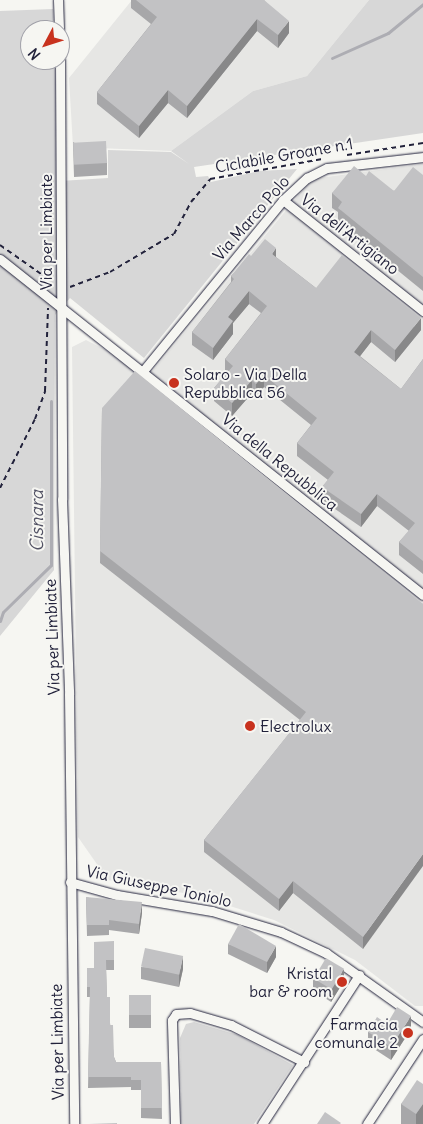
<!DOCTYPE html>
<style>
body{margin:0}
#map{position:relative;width:423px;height:1124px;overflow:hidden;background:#f6f6f2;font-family:Delius,sans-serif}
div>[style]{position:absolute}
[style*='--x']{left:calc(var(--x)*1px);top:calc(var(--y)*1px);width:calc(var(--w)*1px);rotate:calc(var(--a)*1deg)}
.built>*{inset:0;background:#e6e6e4}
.green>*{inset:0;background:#d7d7d7}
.stream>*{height:3px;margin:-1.5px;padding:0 1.5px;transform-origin:1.5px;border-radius:1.5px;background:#adadb3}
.path>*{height:2px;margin-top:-1px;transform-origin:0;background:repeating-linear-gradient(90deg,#22223b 0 5px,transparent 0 9px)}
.roads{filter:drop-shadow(0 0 1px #22223b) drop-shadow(0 0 1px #22223b)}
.minor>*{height:9px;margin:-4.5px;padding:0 4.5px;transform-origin:4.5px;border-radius:4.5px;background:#f6f6f2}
.wall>*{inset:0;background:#a7a7a9;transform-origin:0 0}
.shaded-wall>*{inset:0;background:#888889}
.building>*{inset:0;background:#c2c2c4;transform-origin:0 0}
.dots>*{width:14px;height:14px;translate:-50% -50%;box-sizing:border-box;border:2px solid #f6f6f2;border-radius:50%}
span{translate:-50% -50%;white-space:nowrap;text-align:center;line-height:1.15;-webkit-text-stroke:4px #f6f6f2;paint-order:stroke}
.street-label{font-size:16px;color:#22223b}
.poi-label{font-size:16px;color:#22223b}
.left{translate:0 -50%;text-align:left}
.right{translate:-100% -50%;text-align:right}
.water-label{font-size:18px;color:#535365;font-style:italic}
.north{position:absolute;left:20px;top:20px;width:50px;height:50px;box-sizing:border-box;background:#f6f6f2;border:1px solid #a1a1a9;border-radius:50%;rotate:230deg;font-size:14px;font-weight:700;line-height:20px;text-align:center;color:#22223b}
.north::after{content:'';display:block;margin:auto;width:18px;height:22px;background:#c8321e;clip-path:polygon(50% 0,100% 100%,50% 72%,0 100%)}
</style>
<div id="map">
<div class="built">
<div style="clip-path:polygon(132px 0,369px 0,307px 76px,253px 91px,171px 151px,73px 147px,69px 78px)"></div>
<div style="clip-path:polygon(423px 164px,423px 1006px,415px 1006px,355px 960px,274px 920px,195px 895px,108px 880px,78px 837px,72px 347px,86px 340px,151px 373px,312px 179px)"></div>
</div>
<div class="green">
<div style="clip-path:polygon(369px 0,423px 0,423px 133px,194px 167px,196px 177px,208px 176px,211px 182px,259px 171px,297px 169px,144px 358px,70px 298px,55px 315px,54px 570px,0 636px,0 11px,53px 9px,54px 30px,30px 30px,30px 60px,55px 60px,60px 181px,108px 178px,108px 150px,171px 152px,189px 164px,171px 151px,253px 91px,307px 76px)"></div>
<div style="clip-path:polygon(194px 1022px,238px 1035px,293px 1065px,254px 1124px,181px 1124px,180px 1038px,186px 1024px)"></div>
</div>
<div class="stream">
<div style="--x:332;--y:58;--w:61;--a:-24.1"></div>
<div style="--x:388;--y:33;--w:45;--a:-39.6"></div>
<div style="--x:0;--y:621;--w:9;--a:-72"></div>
<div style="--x:3;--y:612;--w:67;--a:-44.4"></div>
<div style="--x:51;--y:565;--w:164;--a:-90"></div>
</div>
<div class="path">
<div style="--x:347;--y:155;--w:77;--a:-9"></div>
<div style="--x:0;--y:245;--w:62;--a:35.2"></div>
<div style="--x:70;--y:287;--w:43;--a:-20.6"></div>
<div style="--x:110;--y:272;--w:74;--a:-30.7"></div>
<div style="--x:174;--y:234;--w:36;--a:-62"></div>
<div style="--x:191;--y:202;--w:30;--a:-50"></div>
<div style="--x:210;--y:179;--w:114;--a:-10.1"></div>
<div style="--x:0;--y:488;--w:77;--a:-63.1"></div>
<div style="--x:35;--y:419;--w:30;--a:-70"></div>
<div style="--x:45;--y:391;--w:83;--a:-87.9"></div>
</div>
<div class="roads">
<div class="minor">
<div style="--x:58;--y:0;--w:30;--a:88"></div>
<div style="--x:60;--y:60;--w:439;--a:89.7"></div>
<div style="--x:62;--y:499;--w:195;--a:87.9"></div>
<div style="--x:69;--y:694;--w:430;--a:89.3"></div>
<div style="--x:283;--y:200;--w:179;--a:38.4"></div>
<div style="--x:0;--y:259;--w:540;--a:38.46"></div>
<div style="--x:143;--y:371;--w:221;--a:-50.7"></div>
<div style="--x:283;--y:200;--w:33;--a:-43"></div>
<div style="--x:307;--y:178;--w:22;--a:-27"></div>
<div style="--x:327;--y:168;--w:97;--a:-6.5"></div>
<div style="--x:70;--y:882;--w:49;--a:15.5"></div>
<div style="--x:117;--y:895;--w:96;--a:9.6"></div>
<div style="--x:212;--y:911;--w:72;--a:16.9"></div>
<div style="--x:281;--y:932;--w:50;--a:25"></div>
<div style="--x:326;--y:953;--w:119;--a:35.4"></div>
<div style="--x:175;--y:1124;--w:104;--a:-91.7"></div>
<div style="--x:172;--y:1020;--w:7;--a:-56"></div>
<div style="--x:176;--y:1014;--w:14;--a:-4"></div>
<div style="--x:190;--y:1013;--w:43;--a:16.3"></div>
<div style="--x:231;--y:1025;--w:82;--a:26.9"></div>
<div style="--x:262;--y:1124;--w:178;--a:-56.9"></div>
<div style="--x:367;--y:1124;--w:102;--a:-56.6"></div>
</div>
</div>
<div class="wall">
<div style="clip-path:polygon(131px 0,264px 0,289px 33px,278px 48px,257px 31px,187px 118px,168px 103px,139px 138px,97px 104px,97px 92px,151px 24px,131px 8px)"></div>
<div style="clip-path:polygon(73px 142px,107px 163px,107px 175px,74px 177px)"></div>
<div style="clip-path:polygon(423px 175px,423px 291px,338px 222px,338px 212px,332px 208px,332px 193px,366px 176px,394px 191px)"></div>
<div style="clip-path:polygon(251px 256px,276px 257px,316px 288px,421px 330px,395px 362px,371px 342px,360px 356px,401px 389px,423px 359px,423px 574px,399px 555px,399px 542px,409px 531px,377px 506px,361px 527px,322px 500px,322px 487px,328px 480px,297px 456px,297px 443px,311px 425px,264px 387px,256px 396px,252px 393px,232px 416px,214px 401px,214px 388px,227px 373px,225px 372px,225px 359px,261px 313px,249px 304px,233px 323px,233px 334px,213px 360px,192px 345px,192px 332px,231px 282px,231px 276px)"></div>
<div style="clip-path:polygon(102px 408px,423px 604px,363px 949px,293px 893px,279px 911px,204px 852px,204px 840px,300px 720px,100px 563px)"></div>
<div style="clip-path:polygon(86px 897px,142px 913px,139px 934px,109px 930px,109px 935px,87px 936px)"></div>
<div style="clip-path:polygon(114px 941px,114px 970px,106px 970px,107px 997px,114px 1057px,116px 1062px,161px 1062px,162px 1119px,141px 1118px,141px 1090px,131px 1090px,131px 1087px,88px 1088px,90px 997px,87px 997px,87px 968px,94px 968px)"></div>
<div style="clip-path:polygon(228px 944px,276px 957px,267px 973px,228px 954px)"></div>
<div style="clip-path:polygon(141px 967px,183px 969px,179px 987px,141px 979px)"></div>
<div style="clip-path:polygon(313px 978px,344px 981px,331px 1002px,313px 990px)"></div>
<div style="left:129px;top:995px;width:22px;height:33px"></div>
<div style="clip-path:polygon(387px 1024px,411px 1029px,391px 1060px,368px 1045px,368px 1032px)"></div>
<div style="clip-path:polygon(423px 1062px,423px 1124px,401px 1124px,401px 1104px,423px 1084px)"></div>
</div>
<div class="shaded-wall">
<div style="clip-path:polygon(257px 19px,257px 31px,187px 118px,187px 106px)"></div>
<div style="clip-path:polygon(289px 21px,289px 33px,278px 48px,278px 35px)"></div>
<div style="clip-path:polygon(168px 90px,168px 103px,139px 138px,139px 126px)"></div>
<div style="clip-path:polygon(276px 248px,276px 260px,272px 254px)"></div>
<div style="clip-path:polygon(249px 291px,249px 304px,233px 323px,233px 334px,213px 360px,213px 348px,228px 317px)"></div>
<div style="clip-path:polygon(421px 318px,421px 330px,395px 362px,395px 350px)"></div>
<div style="clip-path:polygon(371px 330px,371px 342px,354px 364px,354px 352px)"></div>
<div style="clip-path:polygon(264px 375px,264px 387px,256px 396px,256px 384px)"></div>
<div style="clip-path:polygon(252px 380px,252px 393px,232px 416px,232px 403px)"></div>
<div style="clip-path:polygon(377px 494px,377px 506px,361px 527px,361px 514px)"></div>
<div style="clip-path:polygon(423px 854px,423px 866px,363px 949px,363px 937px)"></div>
<div style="clip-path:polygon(293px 881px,293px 893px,279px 911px,279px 899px)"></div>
<div style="clip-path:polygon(142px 902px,142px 913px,139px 934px,139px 924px)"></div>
<div style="clip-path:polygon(276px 946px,276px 957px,267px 973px,267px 962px)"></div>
<div style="clip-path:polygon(183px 956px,183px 969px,179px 987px,179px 975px)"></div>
<div style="clip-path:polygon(344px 969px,344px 981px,331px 1002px,331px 990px)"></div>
<div style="clip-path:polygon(411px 1016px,411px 1029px,391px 1060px,391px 1047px)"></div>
<div style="clip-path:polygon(423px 1104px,423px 1124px,416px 1124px,416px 1114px)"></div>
</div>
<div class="building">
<div style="clip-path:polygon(136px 0,264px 0,289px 21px,278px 35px,257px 19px,187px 106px,168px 90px,139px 126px,97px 92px,157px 17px)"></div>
<div style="left:106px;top:141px;width:22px;height:33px;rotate:87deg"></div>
<div style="clip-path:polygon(354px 166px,366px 176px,369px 171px,394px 191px,413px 167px,423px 175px,423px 277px,338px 208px,342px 202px,332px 193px)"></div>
<div style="clip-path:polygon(265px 239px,276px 248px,272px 254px,316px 288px,342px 255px,421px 318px,395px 350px,371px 330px,354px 352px,401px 389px,423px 359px,423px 561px,399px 542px,415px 523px,377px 494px,361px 514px,322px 487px,334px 472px,297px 443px,317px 418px,264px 375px,256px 384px,252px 380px,232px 403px,214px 388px,233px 366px,225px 359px,267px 306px,249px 291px,228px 317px,233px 321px,213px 348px,192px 332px,234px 279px,231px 276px,249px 254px,251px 256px)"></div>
<div style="clip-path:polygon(135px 371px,423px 604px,423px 854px,363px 937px,293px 881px,279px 899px,204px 840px,306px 712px,100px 551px,102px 408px)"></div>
<div style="clip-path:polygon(86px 897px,142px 902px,139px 924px,109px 920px,109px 925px,87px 925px)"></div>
<div style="clip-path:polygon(239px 924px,276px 946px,267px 962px,228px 944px)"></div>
<div style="clip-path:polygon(114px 941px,114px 960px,106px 960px,107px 997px,110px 997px,110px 1025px,113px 1025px,114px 1057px,116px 1062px,161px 1062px,162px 1108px,141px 1108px,141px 1080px,131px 1080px,131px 1077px,88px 1077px,90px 987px,87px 987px,87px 968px,94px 968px,94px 942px)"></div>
<div style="left:145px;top:948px;width:39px;height:19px;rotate:12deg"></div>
<div style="left:326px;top:958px;width:21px;height:24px;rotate:31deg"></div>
<div style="left:129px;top:995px;width:22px;height:20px"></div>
<div style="clip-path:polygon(397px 1007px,411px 1016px,391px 1047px,368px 1032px,377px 1017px,387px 1024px)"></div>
<div style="clip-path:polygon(417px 1080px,423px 1084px,423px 1104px,416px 1114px,401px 1104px)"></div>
<div style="clip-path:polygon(325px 1112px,341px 1123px,340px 1124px,317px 1124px)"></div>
<div style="clip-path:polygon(117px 1123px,117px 1124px,89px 1124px)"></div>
</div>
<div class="dots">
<div style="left:174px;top:383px;background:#c8321e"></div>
<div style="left:250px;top:726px;background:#c8321e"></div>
<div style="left:342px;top:982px;background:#c8321e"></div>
<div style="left:408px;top:1033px;background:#c8321e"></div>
</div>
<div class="street-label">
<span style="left:284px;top:155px;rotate:-10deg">Ciclabile Groane n.1</span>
<span style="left:251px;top:218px;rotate:-49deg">Via Marco Polo</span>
<span style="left:46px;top:232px;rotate:-90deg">Via per Limbiate</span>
<span style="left:350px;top:234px;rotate:38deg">Via dell'Artigiano</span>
<span style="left:280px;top:462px;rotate:39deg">Via della Repubblica</span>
<span style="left:52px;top:637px;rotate:-92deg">Via per Limbiate</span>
<span style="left:159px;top:886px;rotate:12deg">Via Giuseppe Toniolo</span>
<span style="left:57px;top:1042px;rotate:-91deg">Via per Limbiate</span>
</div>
<div class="poi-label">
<span class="left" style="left:184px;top:383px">Solaro - Via Della<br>Repubblica 56</span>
<span class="left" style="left:260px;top:726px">Electrolux</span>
<span class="right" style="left:332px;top:982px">Kristal<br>bar &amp; room</span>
<span class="right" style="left:398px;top:1033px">Farmacia<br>comunale 2</span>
</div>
<div class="water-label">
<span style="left:37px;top:521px;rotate:-90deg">Cisnara</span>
</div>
<div class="north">N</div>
</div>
